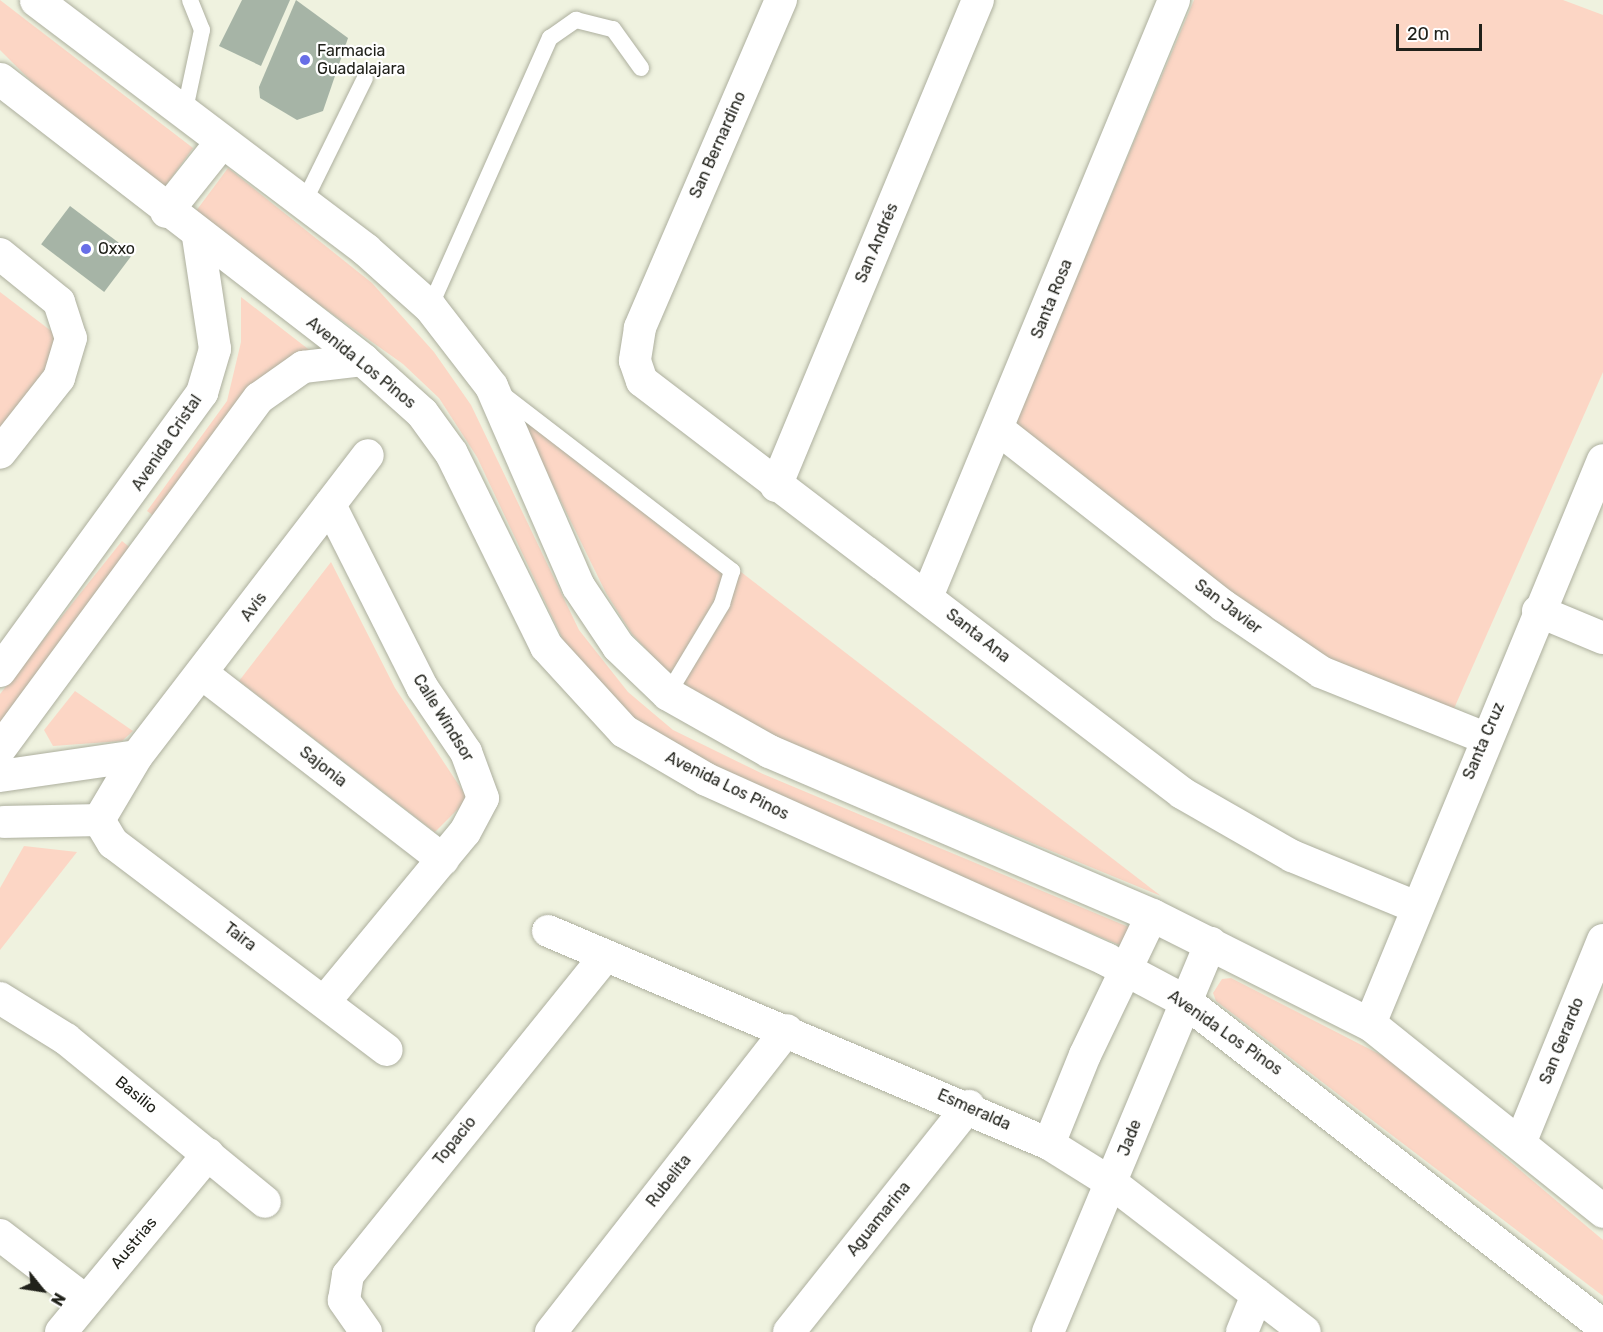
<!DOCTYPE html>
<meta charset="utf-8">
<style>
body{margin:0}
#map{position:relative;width:1603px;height:1332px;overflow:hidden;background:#eff2df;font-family:Rubik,sans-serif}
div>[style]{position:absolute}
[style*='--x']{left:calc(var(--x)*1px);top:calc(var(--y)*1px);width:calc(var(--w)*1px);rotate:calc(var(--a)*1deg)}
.green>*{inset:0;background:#fcd6c5}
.building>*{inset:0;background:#a6b4a6;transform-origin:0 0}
.roads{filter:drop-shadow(0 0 2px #adaf9e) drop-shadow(0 0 2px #adaf9e)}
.service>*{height:16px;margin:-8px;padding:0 8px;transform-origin:8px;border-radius:8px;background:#fff}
.minor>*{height:32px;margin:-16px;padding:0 16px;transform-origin:16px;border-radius:16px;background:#fff}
.tertiary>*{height:33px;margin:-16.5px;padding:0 16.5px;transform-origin:16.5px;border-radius:16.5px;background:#fff}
.dots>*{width:16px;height:16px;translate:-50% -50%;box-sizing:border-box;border:3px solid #fff;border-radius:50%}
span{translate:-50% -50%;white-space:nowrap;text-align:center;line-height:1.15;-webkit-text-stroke:4.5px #fff;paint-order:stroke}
.poi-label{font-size:16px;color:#20211a}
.left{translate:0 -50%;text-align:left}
.street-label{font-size:16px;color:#20211a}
.north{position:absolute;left:12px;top:1260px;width:60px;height:60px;-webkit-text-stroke:4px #fff;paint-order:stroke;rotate:120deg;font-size:16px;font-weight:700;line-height:24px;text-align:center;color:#20211a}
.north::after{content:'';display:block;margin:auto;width:21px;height:27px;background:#20211a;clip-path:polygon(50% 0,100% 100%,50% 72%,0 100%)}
.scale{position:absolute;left:1396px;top:24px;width:86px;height:27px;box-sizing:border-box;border:3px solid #20211a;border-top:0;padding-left:8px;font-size:18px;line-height:21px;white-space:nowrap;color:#20211a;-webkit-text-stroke:4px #fff;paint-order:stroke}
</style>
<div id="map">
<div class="green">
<div style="clip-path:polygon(0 0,193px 148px,164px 188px,47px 97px,0 50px)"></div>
<div style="clip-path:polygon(1194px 0,1563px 0,1603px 15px,1603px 372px,1452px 713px,1298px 648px,1015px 423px)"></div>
<div style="clip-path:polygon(228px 168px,372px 283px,434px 352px,471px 405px,579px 630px,628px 692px,673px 730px,763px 774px,1131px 928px,1122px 946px,749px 789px,607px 701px,564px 642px,477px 457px,439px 398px,403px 364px,193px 215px)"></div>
<div style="clip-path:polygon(0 292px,67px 343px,0 431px)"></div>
<div style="clip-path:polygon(241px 297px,321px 359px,287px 365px,159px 520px,147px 511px,227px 401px,241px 342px)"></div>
<div style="clip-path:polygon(523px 404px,1161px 896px,773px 737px,676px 681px,632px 634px,606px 593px,523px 424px)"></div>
<div style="clip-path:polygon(122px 541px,133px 550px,0 723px,0 694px)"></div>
<div style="clip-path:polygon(331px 562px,395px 688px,468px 799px,435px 832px,239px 681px)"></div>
<div style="clip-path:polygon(75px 691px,133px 731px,122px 741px,53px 746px,44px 730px)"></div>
<div style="clip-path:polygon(24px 846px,77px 852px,0 950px,0 888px)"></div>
<div style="clip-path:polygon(1231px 978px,1387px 1058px,1603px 1240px,1603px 1296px,1216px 1001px,1213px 993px,1222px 979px)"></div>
</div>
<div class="building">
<div style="clip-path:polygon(242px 0,290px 0,261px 66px,219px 46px)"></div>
<div style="clip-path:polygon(296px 0,348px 38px,323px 111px,297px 120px,260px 98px,259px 87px)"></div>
<div style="left:70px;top:206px;width:79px;height:48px;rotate:37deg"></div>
</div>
<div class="roads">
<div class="service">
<div style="--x:184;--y:114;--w:86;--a:-77.9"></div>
<div style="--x:202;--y:30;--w:32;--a:-112"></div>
<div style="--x:303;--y:204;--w:140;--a:-63.8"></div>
<div style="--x:430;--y:307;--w:295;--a:-66"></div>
<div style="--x:550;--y:38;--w:32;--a:-35"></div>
<div style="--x:576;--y:20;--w:38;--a:14"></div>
<div style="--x:613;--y:29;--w:48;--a:54.3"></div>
<div style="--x:497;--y:390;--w:297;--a:37.6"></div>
<div style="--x:732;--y:571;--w:34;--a:107"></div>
<div style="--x:722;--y:604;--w:105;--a:121"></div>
</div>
<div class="minor">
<div style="--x:781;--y:0;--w:357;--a:113.3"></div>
<div style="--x:640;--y:328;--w:33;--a:99"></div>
<div style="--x:635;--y:361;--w:21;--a:71"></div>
<div style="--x:642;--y:381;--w:679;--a:37.34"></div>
<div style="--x:1182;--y:793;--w:127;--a:29.8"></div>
<div style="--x:1292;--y:856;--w:134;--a:22.4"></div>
<div style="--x:0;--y:254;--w:76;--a:39.1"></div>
<div style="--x:59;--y:302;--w:38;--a:72"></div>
<div style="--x:71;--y:338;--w:42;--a:106.7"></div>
<div style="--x:59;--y:378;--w:95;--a:128.2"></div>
<div style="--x:998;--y:429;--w:287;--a:38.1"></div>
<div style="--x:1224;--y:606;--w:117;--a:34.2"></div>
<div style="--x:1321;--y:672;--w:177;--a:21.9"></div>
<div style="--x:776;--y:486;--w:526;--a:-67.43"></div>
<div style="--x:927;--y:597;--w:646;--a:-67.52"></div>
<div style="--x:1538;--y:611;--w:70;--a:22.6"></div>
<div style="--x:0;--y:671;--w:344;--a:-54"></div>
<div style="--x:202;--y:393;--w:46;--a:-73.5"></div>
<div style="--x:215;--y:349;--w:114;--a:-98.6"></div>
<div style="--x:204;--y:675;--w:302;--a:37.7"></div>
<div style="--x:0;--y:749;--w:436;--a:-53.6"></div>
<div style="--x:259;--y:398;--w:54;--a:-35.2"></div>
<div style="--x:303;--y:367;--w:60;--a:-6.7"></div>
<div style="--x:0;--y:776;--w:138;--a:-8.3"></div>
<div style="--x:99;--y:820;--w:74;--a:-59.3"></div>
<div style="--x:137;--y:756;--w:379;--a:-52.5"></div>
<div style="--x:99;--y:820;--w:27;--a:59"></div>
<div style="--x:113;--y:843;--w:343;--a:37.1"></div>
<div style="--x:4;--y:822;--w:95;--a:-1.2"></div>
<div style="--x:548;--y:931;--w:544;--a:23.03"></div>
<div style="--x:1049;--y:1144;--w:75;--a:32"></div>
<div style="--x:1113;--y:1184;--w:242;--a:37.6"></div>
<div style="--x:0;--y:998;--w:78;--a:31.8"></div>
<div style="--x:66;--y:1039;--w:257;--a:39.3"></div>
<div style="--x:325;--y:1001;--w:219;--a:-50.4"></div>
<div style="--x:465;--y:832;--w:38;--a:-62"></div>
<div style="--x:483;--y:798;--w:49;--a:-110.3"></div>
<div style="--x:466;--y:752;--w:78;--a:-124.1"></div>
<div style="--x:422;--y:687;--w:204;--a:-116.8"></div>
<div style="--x:1370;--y:1024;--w:610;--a:-67.55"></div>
<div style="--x:1521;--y:1141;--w:217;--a:-67.8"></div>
<div style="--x:1049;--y:1144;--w:96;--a:-68"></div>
<div style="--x:1085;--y:1055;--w:155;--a:-64.4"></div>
<div style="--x:0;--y:1235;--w:108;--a:37.5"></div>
<div style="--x:61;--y:1332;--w:231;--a:-50.4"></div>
<div style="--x:366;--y:1332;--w:39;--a:-125"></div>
<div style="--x:344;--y:1300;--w:25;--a:-81"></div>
<div style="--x:348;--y:1275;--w:410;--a:-51.1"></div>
<div style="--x:551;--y:1332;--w:383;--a:-52"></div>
<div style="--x:789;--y:1332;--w:289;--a:-51.5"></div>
<div style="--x:1048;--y:1332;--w:422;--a:-67.3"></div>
<div style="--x:1242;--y:1332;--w:40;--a:-68"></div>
</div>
<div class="tertiary">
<div style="--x:36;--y:0;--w:413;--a:37.1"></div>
<div style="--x:365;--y:249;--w:87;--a:41.7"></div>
<div style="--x:430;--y:307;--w:100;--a:52.3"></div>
<div style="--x:491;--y:386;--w:218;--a:66.5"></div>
<div style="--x:578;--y:586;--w:72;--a:56.3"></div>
<div style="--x:618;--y:646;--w:69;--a:43.8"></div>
<div style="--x:668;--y:694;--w:116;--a:29.4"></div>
<div style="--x:769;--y:751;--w:417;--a:23.2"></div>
<div style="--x:1152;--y:915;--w:244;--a:26.6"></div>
<div style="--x:1370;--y:1024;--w:299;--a:38.7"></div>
<div style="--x:0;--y:79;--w:459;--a:37.7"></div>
<div style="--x:363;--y:360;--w:79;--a:41.9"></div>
<div style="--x:422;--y:413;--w:49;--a:54.1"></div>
<div style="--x:451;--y:453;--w:215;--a:63.8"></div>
<div style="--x:546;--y:646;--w:115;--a:47.5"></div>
<div style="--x:624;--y:731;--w:95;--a:30.3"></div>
<div style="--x:706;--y:779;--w:439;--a:24.2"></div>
<div style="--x:1106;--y:959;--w:89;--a:28"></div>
<div style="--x:1185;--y:1001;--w:529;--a:37.87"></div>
<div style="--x:166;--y:211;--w:87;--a:-51.5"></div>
</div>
</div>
<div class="dots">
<div style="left:305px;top:60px;background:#686ee7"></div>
<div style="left:86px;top:249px;background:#686ee7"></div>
</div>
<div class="poi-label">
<span class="left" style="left:317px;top:60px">Farmacia<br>Guadalajara</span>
<span class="left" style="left:98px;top:249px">Oxxo</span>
</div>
<div class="street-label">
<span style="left:718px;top:145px;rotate:-66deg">San Bernardino</span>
<span style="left:877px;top:243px;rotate:-67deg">San Andrés</span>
<span style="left:1052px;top:299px;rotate:-68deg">Santa Rosa</span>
<span style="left:361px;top:363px;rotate:39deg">Avenida Los Pinos</span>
<span style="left:167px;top:443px;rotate:-56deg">Avenida Cristal</span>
<span style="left:254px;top:607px;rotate:-53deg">Avis</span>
<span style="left:1228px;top:607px;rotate:37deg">San Javier</span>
<span style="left:978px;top:636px;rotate:38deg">Santa Ana</span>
<span style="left:443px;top:718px;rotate:58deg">Calle Windsor</span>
<span style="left:1484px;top:741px;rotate:-67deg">Santa Cruz</span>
<span style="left:323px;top:767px;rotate:38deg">Sajonia</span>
<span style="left:727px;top:786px;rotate:26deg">Avenida Los Pinos</span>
<span style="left:240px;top:937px;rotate:37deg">Taira</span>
<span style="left:1225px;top:1033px;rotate:35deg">Avenida Los Pinos</span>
<span style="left:1562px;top:1041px;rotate:-68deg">San Gerardo</span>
<span style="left:136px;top:1095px;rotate:39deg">Basilio</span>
<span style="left:974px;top:1110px;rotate:24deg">Esmeralda</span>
<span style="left:1130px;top:1138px;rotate:-69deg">Jade</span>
<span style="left:455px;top:1141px;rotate:-51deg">Topacio</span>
<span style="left:669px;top:1181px;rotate:-52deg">Rubelita</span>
<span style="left:879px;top:1219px;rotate:-51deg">Aguamarina</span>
<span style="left:134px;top:1243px;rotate:-50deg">Austrias</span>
</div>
<div class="north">N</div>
<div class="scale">20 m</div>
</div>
